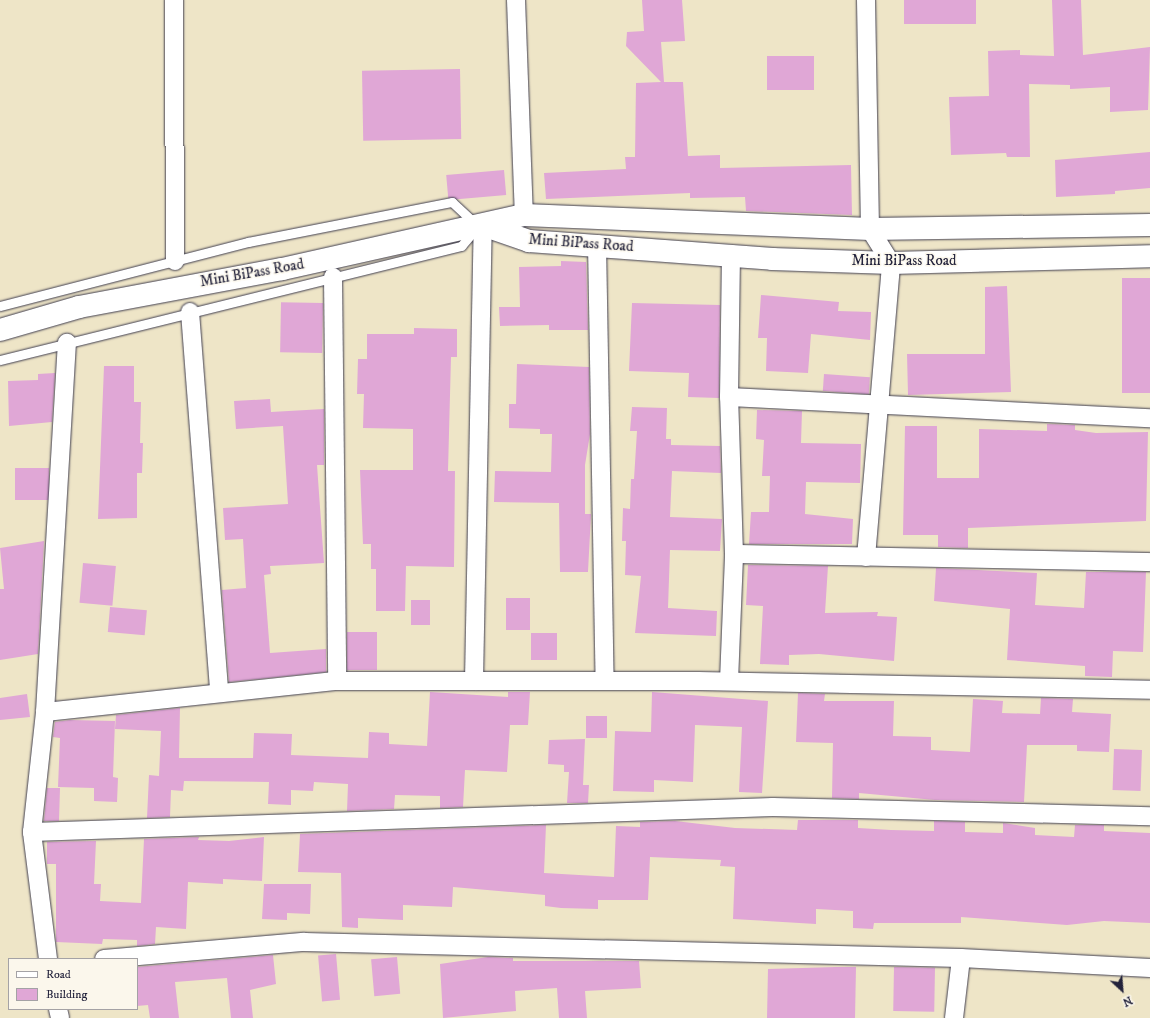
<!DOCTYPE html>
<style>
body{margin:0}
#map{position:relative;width:1150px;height:1018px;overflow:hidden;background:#eee5c7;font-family:"IM FELL DW Pica",serif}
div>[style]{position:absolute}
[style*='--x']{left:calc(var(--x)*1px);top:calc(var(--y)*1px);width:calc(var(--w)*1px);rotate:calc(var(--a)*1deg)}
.building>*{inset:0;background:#e0a7d6;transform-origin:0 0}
.roads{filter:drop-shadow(0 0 1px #413f50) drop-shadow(0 0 1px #413f50)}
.lane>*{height:9px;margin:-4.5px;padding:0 4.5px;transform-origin:4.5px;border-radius:4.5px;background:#fff}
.street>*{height:18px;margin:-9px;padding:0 9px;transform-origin:9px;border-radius:9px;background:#fff}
.secondary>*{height:22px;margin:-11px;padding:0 11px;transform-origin:11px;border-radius:11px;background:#fff}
span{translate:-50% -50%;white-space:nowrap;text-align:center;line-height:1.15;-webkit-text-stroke:3px #fbf7ec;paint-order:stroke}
.street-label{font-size:15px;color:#22223b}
.legend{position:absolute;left:8px;top:958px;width:130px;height:52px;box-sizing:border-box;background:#fbf7ec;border:1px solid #a4a2a5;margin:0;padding:5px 7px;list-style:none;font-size:12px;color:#22223b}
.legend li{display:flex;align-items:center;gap:8px;height:20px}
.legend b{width:20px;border:1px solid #a4a2a5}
.north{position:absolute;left:1102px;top:970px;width:40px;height:40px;-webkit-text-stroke:3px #fbf7ec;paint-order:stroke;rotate:154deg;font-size:11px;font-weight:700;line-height:16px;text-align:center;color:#22223b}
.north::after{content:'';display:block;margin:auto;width:14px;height:18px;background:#22223b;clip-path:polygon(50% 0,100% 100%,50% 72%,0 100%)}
</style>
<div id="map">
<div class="building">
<div style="clip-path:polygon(642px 0,682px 0,685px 41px,661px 42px,664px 82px,683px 82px,688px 156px,720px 155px,720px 168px,851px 165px,852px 215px,746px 211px,745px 197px,690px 198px,690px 193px,546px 199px,544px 173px,626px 169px,625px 157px,635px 157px,636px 83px,661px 82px,626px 46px,627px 32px,644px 31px)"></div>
<div style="left:904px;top:0;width:72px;height:24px"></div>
<div style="clip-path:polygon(1052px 0,1081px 0,1083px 55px,1150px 47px,1148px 110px,1110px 112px,1110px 87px,1070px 89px,1070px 85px,1029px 84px,1030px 157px,1007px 157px,1006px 153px,951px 155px,949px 97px,989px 96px,988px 51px,1020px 50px,1020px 55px,1054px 56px)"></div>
<div style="left:814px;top:56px;width:34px;height:47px;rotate:90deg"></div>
<div style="left:460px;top:69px;width:70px;height:98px;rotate:89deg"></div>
<div style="clip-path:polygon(1150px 152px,1150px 188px,1115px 191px,1115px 194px,1056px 197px,1055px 160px)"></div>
<div style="left:504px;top:170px;width:25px;height:58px;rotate:85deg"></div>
<div style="clip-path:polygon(561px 261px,586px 262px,588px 330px,549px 330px,549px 325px,500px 326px,499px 307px,520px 307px,519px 267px,561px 266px)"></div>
<div style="left:1150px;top:278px;width:115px;height:28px;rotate:90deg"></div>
<div style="clip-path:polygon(1007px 286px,1011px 392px,908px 395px,907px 354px,985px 354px,985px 287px)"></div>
<div style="clip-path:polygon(761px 295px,839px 302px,838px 311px,871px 312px,870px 340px,811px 334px,808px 373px,766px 371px,767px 338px,758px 338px)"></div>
<div style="left:323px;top:303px;width:50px;height:42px;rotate:91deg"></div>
<div style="clip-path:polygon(632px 303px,720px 305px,719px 398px,688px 397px,689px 373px,629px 371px)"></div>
<div style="clip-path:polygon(414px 328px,457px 329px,457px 357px,451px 357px,448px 471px,455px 471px,454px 567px,406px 566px,405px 611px,376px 611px,376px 569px,371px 569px,371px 544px,363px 544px,360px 470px,413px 470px,413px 429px,363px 428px,364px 394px,357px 394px,358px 359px,367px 359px,367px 334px,414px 334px)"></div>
<div style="clip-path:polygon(517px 364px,589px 367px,590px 434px,585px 465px,585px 514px,591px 514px,588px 572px,560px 572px,559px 503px,494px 502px,495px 471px,551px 472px,552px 434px,540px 434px,540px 429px,509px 428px,509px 404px,516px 404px)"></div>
<div style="clip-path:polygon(104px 366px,134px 366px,134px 402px,141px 402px,140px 443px,143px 443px,142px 473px,137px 473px,137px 518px,98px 519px)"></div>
<div style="clip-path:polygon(55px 373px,52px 422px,9px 426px,8px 381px,38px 380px,38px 374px)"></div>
<div style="left:824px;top:374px;width:46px;height:17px;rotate:4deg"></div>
<div style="clip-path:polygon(270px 399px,271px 412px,324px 409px,324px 465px,317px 465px,324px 563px,270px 566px,271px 574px,264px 575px,270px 653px,326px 649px,326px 672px,229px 682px,222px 590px,246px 588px,243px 539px,225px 540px,223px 508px,288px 504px,283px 426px,236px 429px,234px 401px)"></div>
<div style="clip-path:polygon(632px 407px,667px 408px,666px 439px,671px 439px,671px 445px,720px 446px,721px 473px,672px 471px,670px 517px,722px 519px,720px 551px,670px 550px,668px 608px,717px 611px,716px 636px,635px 633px,641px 576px,625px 575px,626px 541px,622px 541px,623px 508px,630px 509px,631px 479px,634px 479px,637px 431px,630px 431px)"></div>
<div style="clip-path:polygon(757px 410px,802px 411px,801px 443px,861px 444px,860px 483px,806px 482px,805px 514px,853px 519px,852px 544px,749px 544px,751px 512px,769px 512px,770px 476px,762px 476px,764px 440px,756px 439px)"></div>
<div style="clip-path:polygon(1047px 424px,1075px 425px,1075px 430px,1096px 433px,1148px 432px,1146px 521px,968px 528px,968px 548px,938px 547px,938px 535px,903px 535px,905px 426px,937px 426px,937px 478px,979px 478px,979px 429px,1047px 431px)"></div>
<div style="left:15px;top:468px;width:34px;height:32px"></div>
<div style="clip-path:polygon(44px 541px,38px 654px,0 660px,0 589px,4px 589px,0 548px)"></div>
<div style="left:83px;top:563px;width:33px;height:40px;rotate:5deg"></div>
<div style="clip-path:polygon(748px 565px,828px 566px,825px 613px,878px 612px,877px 616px,897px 617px,894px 661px,819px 654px,789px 655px,789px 665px,760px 664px,763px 606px,746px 605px)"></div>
<div style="clip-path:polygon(936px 568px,1037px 573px,1035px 605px,1084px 608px,1086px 572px,1146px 572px,1143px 652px,1113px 651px,1112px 677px,1085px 676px,1085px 666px,1007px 660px,1010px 609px,934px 601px)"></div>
<div style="left:506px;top:598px;width:24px;height:32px"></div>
<div style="left:430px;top:600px;width:25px;height:19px;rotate:90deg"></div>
<div style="left:110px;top:607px;width:37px;height:25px;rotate:5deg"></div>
<div style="left:347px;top:632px;width:30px;height:38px"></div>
<div style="left:531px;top:633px;width:26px;height:27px"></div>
<div style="clip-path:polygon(430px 692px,508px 697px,508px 692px,530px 692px,528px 725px,510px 725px,507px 772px,465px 770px,463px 807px,440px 808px,440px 796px,395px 795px,394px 809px,347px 811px,348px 784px,314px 782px,313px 791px,291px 790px,291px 805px,268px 804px,269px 782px,184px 781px,183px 791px,171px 790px,170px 817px,147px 818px,149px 775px,159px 776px,161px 731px,115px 729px,116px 715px,180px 708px,179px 758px,253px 758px,254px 733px,292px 734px,291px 755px,368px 758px,369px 732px,389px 733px,389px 744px,427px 746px)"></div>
<div style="clip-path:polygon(652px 692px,768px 701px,762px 793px,739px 792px,742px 727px,695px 725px,693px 782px,654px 780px,654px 792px,613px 791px,615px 731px,651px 732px)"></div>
<div style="clip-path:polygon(798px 693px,825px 694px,824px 701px,894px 701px,893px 736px,931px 737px,931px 750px,970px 752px,973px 699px,1003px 701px,1002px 713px,1040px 714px,1041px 698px,1073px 699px,1072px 712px,1111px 714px,1109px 752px,1077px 751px,1077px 745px,1027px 745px,1024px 802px,935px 800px,859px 793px,859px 799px,832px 798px,833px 743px,796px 742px)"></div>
<div style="clip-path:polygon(27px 694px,30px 717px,0 720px,0 698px)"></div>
<div style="left:586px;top:716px;width:21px;height:22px"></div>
<div style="clip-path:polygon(70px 720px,115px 721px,113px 777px,118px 778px,117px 802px,94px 801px,94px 788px,58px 787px,60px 738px,53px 737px,55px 722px)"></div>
<div style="clip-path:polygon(585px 739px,583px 785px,589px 785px,588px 803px,567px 803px,569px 772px,564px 772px,564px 765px,548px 764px,549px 740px)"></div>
<div style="left:1114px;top:749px;width:28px;height:41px;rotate:2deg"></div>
<div style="clip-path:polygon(47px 788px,60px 788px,59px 821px,44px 821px)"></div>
<div style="clip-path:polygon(798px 820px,858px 820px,858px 828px,891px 830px,934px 831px,934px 821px,965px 822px,965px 832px,1003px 833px,1003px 823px,1035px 828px,1035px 835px,1074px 837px,1075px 825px,1104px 825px,1104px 831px,1150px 833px,1150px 923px,1104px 921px,1067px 925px,961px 917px,961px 923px,874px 923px,873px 929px,853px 928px,853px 911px,816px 909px,816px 924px,733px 919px,735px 867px,720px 866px,721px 860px,650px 857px,648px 900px,598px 900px,598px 909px,561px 908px,545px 906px,545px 895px,453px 887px,452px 907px,403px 905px,403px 920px,358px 918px,358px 928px,342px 927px,341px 873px,298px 872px,300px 834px,546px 825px,544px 873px,614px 877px,616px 826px,640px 827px,640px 822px,675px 821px,735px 828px,797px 830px)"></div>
<div style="clip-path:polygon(199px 837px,198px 840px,229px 841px,264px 837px,262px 881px,223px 879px,223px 884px,188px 882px,186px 929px,156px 927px,155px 944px,137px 946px,137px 940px,103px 939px,102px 944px,56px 942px,56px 864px,47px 864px,47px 842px,96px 841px,94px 884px,101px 884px,100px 901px,141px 903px,144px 839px)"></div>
<div style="clip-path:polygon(264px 884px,311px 884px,310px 914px,287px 913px,287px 920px,262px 919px)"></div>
<div style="left:336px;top:954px;width:46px;height:18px;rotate:85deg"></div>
<div style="clip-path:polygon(273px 955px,276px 984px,250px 990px,253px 1018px,231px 1018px,227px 978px,175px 982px,179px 1018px,150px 1018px,148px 1005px,137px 1006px,137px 967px)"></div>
<div style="left:397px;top:957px;width:37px;height:26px;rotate:85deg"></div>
<div style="clip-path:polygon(488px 957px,513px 958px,513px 961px,639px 961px,641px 988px,585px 991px,587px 1018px,559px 1018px,557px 988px,515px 991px,516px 1011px,443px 1018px,440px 964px)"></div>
<div style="clip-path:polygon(836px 967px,856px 967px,855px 1018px,767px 1018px,768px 969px)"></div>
<div style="left:894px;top:967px;width:41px;height:44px;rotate:1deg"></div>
</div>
<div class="roads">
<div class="lane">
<div style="--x:0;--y:306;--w:256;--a:-14.5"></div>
<div style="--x:248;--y:242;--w:208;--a:-11.1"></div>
<div style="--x:452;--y:202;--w:35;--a:43"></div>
<div style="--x:478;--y:226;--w:26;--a:130"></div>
<div style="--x:461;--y:246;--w:475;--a:166.1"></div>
</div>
<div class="street">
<div style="--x:174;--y:0;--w:261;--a:89.8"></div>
<div style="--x:516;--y:0;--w:215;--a:87.9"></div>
<div style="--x:597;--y:244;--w:437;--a:89"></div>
<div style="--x:333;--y:277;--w:404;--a:89.4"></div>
<div style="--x:190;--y:312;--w:382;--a:85.6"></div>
<div style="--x:729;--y:397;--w:422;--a:2.9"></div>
<div style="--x:734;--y:554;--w:416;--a:1.1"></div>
<div style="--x:866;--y:557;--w:295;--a:-85.1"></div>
<div style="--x:891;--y:263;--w:40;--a:-122"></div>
<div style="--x:870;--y:229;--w:229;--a:-91"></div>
<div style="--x:474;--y:681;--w:456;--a:-88.9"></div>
<div style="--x:729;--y:681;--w:127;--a:-87.7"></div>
<div style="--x:734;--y:554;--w:157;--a:-91.8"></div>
<div style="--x:729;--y:397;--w:143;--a:-89.2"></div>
<div style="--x:45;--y:712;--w:294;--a:-6.1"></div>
<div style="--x:337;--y:681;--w:361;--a:0"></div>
<div style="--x:698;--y:681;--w:452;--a:1.1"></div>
<div style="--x:32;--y:832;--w:741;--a:-1.93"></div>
<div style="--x:773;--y:807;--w:377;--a:1.4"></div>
<div style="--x:48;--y:959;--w:128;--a:-97.2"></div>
<div style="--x:32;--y:832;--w:121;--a:-83.8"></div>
<div style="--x:45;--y:712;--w:370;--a:-86.6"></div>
<div style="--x:104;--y:959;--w:201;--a:-4.9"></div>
<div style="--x:304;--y:942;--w:657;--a:1.4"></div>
<div style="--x:961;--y:958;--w:189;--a:3"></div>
<div style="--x:58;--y:1009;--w:9;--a:77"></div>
<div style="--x:954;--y:1018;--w:60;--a:-83.3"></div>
</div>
<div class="secondary">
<div style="--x:483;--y:225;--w:49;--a:19.2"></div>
<div style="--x:529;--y:241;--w:244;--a:4.2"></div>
<div style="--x:772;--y:259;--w:119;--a:1.9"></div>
<div style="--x:891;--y:263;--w:259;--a:-1.5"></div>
<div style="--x:0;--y:330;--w:82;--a:-16.2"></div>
<div style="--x:79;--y:307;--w:207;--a:-10.6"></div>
<div style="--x:282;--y:269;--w:248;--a:-12.6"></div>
<div style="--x:524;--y:215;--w:346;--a:2.3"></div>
<div style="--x:870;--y:229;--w:280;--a:-0.8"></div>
</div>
</div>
<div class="street-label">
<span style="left:581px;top:243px;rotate:4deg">Mini BiPass Road</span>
<span style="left:904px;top:261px">Mini BiPass Road</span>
<span style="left:252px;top:273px;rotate:-10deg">Mini BiPass Road</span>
</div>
<ul class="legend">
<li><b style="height:5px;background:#fff"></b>Road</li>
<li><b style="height:11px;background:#e0a7d6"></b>Building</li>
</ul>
<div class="north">N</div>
</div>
